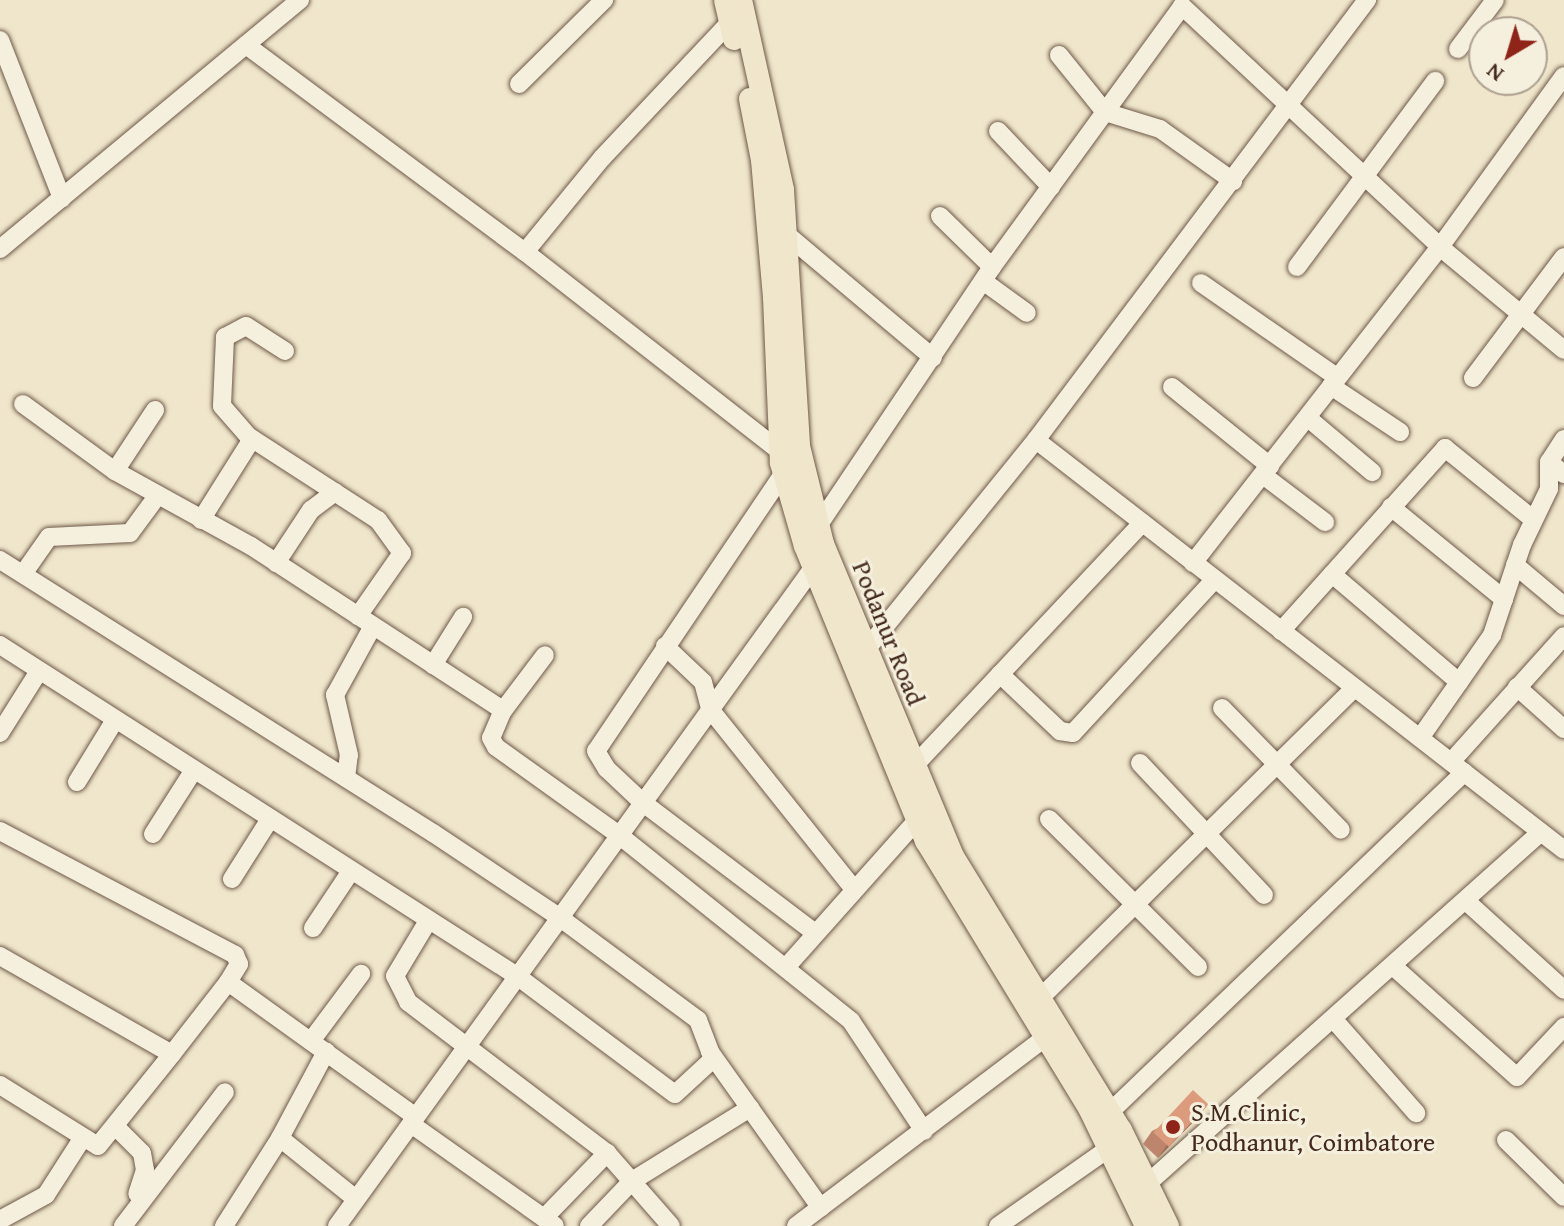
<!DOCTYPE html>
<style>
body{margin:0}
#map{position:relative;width:1564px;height:1226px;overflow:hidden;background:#efe6cb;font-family:"Gentium Book Plus",serif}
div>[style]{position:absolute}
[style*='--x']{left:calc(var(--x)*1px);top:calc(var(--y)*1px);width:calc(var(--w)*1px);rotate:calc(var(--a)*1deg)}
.roads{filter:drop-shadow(0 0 2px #6e5848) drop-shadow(0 0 2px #6e5848)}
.minor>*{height:18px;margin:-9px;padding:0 9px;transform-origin:9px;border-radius:9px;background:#f5efdd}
.major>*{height:22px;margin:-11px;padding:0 11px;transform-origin:11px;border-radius:11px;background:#efe6cb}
.wall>*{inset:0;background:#bd856b}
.shaded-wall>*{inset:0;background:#9a6c57}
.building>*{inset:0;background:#dc9b7c;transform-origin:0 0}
.dots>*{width:22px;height:22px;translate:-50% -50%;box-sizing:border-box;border:4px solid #f5efdd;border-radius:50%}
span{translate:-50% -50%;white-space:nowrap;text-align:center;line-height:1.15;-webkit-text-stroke:6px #f5efdd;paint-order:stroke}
.street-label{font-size:26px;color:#43291c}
.poi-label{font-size:26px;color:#43291c}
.left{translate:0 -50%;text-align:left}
.north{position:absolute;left:1468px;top:16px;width:80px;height:80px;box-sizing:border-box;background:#f5efdd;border:2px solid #aea090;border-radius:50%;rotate:218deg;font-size:22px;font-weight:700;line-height:32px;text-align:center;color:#43291c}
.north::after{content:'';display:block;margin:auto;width:28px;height:36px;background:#8f2418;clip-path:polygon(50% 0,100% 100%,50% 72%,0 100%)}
</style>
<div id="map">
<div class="roads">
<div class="minor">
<div style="--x:0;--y:40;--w:170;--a:68.6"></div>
<div style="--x:246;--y:45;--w:347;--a:36.6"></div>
<div style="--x:525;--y:252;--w:325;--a:38"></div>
<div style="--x:1458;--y:49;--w:61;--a:-52.9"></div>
<div style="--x:1059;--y:55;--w:73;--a:51.1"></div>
<div style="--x:1105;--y:112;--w:58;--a:17.2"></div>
<div style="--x:1160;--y:129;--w:90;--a:35.5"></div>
<div style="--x:519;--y:84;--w:120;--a:-44.7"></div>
<div style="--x:998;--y:131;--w:77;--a:46.6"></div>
<div style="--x:940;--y:216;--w:73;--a:44.4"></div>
<div style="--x:786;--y:234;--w:192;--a:40.1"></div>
<div style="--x:0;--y:249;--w:390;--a:-39.7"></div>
<div style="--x:525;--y:252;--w:122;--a:-50.7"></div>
<div style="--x:602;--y:158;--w:187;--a:-46.7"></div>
<div style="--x:1297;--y:267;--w:232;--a:-53.4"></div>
<div style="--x:983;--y:281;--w:54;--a:36"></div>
<div style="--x:1201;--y:283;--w:165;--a:34.7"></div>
<div style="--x:285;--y:351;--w:46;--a:-147.3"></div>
<div style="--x:246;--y:326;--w:24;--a:152"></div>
<div style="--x:225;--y:337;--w:69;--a:92.5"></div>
<div style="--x:222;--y:406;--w:40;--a:49"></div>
<div style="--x:248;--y:436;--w:155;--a:32.9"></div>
<div style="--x:378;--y:520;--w:41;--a:54"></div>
<div style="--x:402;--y:553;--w:77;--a:124.9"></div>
<div style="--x:1473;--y:378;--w:151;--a:-53.1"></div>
<div style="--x:1331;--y:386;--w:83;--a:33.7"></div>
<div style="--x:1172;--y:387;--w:126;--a:38.9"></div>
<div style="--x:23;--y:404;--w:114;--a:36.1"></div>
<div style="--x:115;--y:471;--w:155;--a:28.9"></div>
<div style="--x:251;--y:546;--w:301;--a:33.1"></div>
<div style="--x:503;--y:710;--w:30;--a:113"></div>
<div style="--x:491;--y:738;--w:10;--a:61"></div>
<div style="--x:496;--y:747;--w:151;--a:35.6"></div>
<div style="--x:619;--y:835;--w:297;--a:38.7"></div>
<div style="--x:851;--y:1021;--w:132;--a:56.4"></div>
<div style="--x:1308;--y:418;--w:84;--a:40.2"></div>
<div style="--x:1564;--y:439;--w:27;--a:123"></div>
<div style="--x:1549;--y:462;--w:19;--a:39"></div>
<div style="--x:1036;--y:440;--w:551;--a:-53.05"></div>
<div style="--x:115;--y:471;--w:73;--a:-56.7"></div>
<div style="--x:783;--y:474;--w:334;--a:124"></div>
<div style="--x:596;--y:751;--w:21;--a:59"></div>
<div style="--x:607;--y:769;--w:48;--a:43.3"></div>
<div style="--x:642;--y:802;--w:217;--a:37.1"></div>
<div style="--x:1263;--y:475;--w:78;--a:37.2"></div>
<div style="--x:1391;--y:507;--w:146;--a:39.2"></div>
<div style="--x:201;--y:520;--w:96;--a:-57.8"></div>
<div style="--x:818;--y:526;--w:312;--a:-56.1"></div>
<div style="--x:992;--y:267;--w:323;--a:-53.9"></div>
<div style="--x:1182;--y:6;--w:353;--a:43"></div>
<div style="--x:1440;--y:247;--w:161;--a:39.7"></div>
<div style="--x:0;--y:560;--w:512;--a:32.23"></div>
<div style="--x:433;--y:833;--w:151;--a:33.7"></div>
<div style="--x:559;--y:917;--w:173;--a:36.5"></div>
<div style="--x:698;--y:1020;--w:34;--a:69"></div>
<div style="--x:710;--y:1052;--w:191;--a:54.6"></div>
<div style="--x:276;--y:563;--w:64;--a:-56.6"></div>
<div style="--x:311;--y:510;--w:30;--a:-37"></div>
<div style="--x:1193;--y:563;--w:401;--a:-52"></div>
<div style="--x:1440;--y:247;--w:211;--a:-54.1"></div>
<div style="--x:1515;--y:565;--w:64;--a:39.9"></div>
<div style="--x:23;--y:574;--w:45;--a:-54.9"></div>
<div style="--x:49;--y:537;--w:81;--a:-2.8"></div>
<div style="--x:130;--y:533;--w:47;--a:-53.6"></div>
<div style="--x:1332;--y:574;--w:167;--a:40.4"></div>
<div style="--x:1281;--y:631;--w:246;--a:-48.1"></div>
<div style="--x:1445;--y:448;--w:114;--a:39"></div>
<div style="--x:0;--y:645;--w:614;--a:32.63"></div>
<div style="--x:517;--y:976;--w:197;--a:36.8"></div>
<div style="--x:675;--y:1094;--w:53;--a:-42.7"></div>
<div style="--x:665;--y:646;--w:52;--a:43.5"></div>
<div style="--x:703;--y:682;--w:28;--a:75"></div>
<div style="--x:710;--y:709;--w:229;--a:51.4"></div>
<div style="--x:865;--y:651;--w:272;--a:-51"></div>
<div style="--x:1036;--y:440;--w:668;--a:37.83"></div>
<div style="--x:433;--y:665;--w:57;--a:-58"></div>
<div style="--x:1000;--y:674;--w:83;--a:43.5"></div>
<div style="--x:1060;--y:731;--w:13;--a:9"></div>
<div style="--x:1073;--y:733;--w:208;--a:-47.3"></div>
<div style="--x:1517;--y:687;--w:63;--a:41.8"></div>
<div style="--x:1222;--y:708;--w:170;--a:45.7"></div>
<div style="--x:502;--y:712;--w:71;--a:-53"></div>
<div style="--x:0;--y:733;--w:73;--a:-57.8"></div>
<div style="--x:1420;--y:738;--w:126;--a:-55"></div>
<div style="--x:1492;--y:635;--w:95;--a:-71.6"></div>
<div style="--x:1522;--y:545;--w:62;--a:-64.3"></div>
<div style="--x:1549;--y:489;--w:27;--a:-90"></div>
<div style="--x:1451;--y:762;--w:169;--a:-48.1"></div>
<div style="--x:1140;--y:763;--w:181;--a:46.8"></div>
<div style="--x:913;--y:767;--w:335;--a:-46.8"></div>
<div style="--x:346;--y:778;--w:23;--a:-83"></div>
<div style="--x:349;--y:755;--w:62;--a:-103.1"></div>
<div style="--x:335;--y:695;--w:79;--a:-61.2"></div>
<div style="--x:77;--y:782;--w:73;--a:-58.5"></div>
<div style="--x:1049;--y:819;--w:210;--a:44.8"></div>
<div style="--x:0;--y:831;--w:266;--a:27.8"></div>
<div style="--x:235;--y:955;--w:10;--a:66"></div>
<div style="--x:239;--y:964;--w:21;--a:121"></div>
<div style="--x:153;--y:834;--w:76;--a:-57.4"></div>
<div style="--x:232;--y:879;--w:71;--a:-57.7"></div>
<div style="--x:1466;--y:901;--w:132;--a:42.2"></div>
<div style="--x:428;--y:921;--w:64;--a:121"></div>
<div style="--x:395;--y:976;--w:29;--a:63"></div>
<div style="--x:408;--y:1002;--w:250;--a:37.2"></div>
<div style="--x:607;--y:1153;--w:97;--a:48.8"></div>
<div style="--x:313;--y:928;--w:69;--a:-56.3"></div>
<div style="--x:0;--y:956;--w:198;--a:29.7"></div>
<div style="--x:172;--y:1054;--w:91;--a:-52.1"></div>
<div style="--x:228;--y:982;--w:231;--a:35.7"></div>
<div style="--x:788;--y:965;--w:194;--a:-48.3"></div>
<div style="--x:1394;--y:967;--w:165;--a:41.8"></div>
<div style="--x:1517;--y:1077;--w:69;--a:-46.8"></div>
<div style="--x:1032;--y:1006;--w:453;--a:-44.6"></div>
<div style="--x:1335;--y:1021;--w:123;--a:48.6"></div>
<div style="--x:311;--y:1041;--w:84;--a:-53.3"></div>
<div style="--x:0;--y:1085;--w:115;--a:31.9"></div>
<div style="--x:98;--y:1146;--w:118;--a:-51.2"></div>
<div style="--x:1110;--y:1112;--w:491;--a:-43.8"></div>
<div style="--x:411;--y:1124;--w:176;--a:35.3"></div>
<div style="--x:117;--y:1128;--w:35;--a:45"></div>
<div style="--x:142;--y:1153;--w:17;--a:80"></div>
<div style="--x:145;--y:1170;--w:25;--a:108"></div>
<div style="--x:280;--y:1138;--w:98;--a:-61.9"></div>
<div style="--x:1506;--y:1140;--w:81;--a:44.5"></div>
<div style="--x:1147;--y:1184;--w:528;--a:-41.78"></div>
<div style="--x:544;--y:1218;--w:91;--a:-45.9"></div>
<div style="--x:0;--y:1220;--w:52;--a:-28.5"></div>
<div style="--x:46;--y:1195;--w:67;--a:-57.3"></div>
<div style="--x:123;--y:1226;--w:168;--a:-52.7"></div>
<div style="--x:224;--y:1226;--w:104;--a:-57.5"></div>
<div style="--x:280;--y:1138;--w:97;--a:38.8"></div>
<div style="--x:337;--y:1226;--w:812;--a:-54.12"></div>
<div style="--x:813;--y:568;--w:11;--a:-27"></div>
<div style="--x:589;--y:1226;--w:62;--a:-46.3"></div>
<div style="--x:632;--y:1181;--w:139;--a:-31.7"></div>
<div style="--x:796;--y:1226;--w:325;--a:-37.1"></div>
<div style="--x:998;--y:1226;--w:134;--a:-35"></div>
</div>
<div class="major">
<div style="--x:725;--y:0;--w:40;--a:77"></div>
<div style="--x:741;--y:0;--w:195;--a:77.5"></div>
<div style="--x:783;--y:190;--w:256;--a:86.4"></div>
<div style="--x:799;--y:446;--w:101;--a:76.2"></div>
<div style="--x:823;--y:544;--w:340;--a:67.4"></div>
<div style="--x:954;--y:858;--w:319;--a:58.5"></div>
<div style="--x:1121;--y:1130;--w:107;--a:63.9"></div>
<div style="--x:750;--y:99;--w:62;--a:78.9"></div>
<div style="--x:762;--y:160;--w:138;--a:85"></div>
<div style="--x:774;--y:297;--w:166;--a:87.6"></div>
<div style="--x:781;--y:463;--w:86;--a:73.9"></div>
<div style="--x:805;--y:546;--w:319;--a:67.7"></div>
<div style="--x:926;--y:841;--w:315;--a:58.6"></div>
<div style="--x:1090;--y:1110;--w:129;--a:64.2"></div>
</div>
</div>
<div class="wall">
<div style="clip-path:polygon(1208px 1104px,1199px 1116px,1158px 1158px,1143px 1144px,1152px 1131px)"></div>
</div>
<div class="shaded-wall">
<div style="clip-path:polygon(1208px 1104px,1199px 1116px,1158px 1158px,1167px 1145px)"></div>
</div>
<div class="building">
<div style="left:1193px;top:1090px;width:21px;height:58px;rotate:43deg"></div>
</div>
<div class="dots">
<div style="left:1173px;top:1127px;background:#8f2418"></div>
</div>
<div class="street-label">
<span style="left:889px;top:633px;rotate:68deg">Podanur Road</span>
</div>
<div class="poi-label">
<span class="left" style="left:1191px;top:1127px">S.M.Clinic,<br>Podhanur, Coimbatore</span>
</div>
<div class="north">N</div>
</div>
